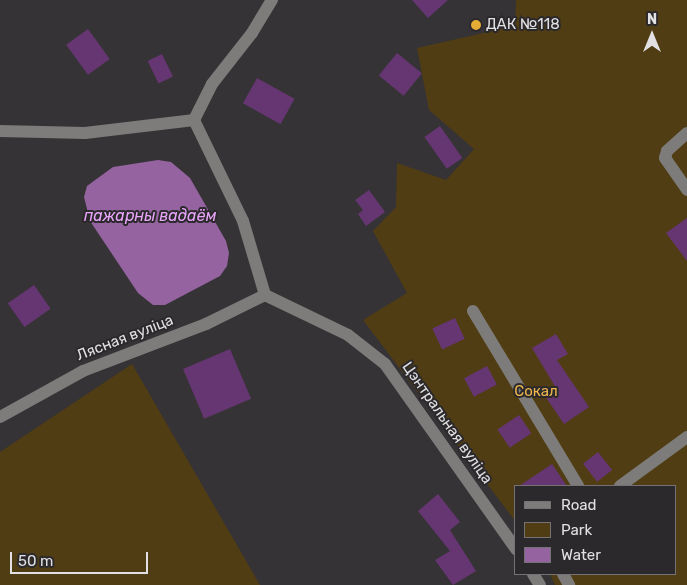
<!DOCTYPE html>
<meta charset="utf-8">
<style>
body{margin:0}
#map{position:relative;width:687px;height:585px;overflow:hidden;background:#363336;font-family:Rubik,sans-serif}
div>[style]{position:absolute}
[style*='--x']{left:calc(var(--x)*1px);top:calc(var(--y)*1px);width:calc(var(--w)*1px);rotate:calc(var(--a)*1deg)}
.green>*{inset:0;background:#513d14}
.water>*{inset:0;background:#9463a0}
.building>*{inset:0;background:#653671;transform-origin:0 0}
.minor>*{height:12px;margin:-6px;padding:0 6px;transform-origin:6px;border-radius:6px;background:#7d7c7a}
.dots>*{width:14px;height:14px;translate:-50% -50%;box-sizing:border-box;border:2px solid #2b292c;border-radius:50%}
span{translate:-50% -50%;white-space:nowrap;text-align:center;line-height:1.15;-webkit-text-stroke:4px #2b292c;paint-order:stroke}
.poi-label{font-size:15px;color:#e1e0e2}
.left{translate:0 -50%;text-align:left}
.street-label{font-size:15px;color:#e1e0e2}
.park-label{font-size:15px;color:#eeb64b}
.water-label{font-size:16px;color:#e9a5fa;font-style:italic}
.legend{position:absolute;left:514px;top:485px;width:162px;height:90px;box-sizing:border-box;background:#2b292c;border:1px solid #747275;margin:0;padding:6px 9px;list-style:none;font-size:15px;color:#e1e0e2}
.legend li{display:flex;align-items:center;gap:10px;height:25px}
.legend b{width:25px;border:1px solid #747275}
.north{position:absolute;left:627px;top:10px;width:50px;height:50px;-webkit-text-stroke:4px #2b292c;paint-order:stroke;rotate:0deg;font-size:14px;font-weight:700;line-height:20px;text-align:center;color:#e1e0e2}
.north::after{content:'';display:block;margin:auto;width:18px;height:22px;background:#e1e0e2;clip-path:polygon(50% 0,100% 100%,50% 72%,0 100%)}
.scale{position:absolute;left:10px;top:552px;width:138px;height:22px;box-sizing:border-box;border:2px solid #e1e0e2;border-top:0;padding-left:6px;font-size:15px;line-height:18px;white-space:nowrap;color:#e1e0e2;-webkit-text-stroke:4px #2b292c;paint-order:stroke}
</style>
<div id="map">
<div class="green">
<div style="clip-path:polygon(516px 0,687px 0,687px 585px,555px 585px,550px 574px,676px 574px,676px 486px,516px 486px,516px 522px,363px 320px,407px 293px,373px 231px,396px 207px,397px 163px,446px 180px,474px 149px,429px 110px,417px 48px,515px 26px)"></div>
<div style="clip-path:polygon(132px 364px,260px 585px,0 585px,0 452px)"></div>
</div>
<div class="water">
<div style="clip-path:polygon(158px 160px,171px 162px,190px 178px,226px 241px,229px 253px,227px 266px,220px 276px,165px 305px,153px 305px,138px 293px,90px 221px,84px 197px,87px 186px,113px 167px)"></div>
</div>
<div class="building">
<div style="clip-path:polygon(412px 0,448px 0,428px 18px)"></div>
<div style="left:88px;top:29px;width:37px;height:27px;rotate:54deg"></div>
<div style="left:397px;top:53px;width:32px;height:29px;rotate:39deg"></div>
<div style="left:162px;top:54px;width:25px;height:16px;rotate:64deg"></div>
<div style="left:257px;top:78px;width:43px;height:29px;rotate:29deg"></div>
<div style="left:440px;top:126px;width:39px;height:19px;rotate:55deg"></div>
<div style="clip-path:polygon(369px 190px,385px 212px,366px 226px,358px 214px,363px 210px,355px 200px)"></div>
<div style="clip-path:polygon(687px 218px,687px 261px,666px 233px)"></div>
<div style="left:34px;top:285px;width:29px;height:32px;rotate:55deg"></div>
<div style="left:455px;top:318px;width:23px;height:25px;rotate:65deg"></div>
<div style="clip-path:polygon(556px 334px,568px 354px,557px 360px,589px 407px,564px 424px,545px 396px,556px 388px,532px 348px)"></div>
<div style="left:230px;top:349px;width:54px;height:51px;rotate:67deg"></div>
<div style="left:487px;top:366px;width:21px;height:26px;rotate:62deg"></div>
<div style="left:519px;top:415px;width:22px;height:26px;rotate:56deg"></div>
<div style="left:598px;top:452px;width:23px;height:19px;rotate:52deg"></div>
<div style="clip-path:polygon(552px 464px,567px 486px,519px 486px)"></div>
<div style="clip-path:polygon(438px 494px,460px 522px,450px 530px,476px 571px,453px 585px,435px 560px,450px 551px,418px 511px)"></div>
</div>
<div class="minor">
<div style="--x:194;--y:120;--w:40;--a:-63.4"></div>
<div style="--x:212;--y:84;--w:65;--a:-51.9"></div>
<div style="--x:252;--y:33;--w:39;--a:-59"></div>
<div style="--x:0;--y:131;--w:85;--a:1.3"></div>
<div style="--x:85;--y:133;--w:110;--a:-6.8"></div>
<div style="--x:194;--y:120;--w:112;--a:64.1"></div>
<div style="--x:243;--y:221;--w:77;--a:73.4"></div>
<div style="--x:265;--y:295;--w:92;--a:25.7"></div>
<div style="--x:348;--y:335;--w:47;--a:38.1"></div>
<div style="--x:385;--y:364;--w:227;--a:54.7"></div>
<div style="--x:687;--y:133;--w:27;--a:138"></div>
<div style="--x:667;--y:151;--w:7;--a:106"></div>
<div style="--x:665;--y:158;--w:39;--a:55"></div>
<div style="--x:473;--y:311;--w:204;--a:59"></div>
<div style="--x:0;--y:417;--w:95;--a:-29"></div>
<div style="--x:83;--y:371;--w:132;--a:-20.9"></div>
<div style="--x:206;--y:324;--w:66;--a:-26.2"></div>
<div style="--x:620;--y:486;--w:83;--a:-36.2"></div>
<div style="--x:533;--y:574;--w:13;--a:58"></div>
<div style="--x:563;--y:574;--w:13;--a:61"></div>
</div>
<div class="dots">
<div style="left:476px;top:25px;background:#e6ad36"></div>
</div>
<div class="poi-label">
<span class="left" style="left:486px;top:25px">ДАК №118</span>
</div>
<div class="street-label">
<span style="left:125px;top:338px;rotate:-21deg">Лясная вуліца</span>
<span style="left:447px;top:423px;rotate:55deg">Цэнтральная вуліца</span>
</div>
<div class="park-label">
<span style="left:536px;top:392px">Сокал</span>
</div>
<div class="water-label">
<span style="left:150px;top:216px">пажарны вадаём</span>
</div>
<ul class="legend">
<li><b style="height:6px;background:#7d7c7a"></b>Road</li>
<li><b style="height:14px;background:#513d14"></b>Park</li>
<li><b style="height:14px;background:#9463a0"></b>Water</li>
</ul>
<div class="north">N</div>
<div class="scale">50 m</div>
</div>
